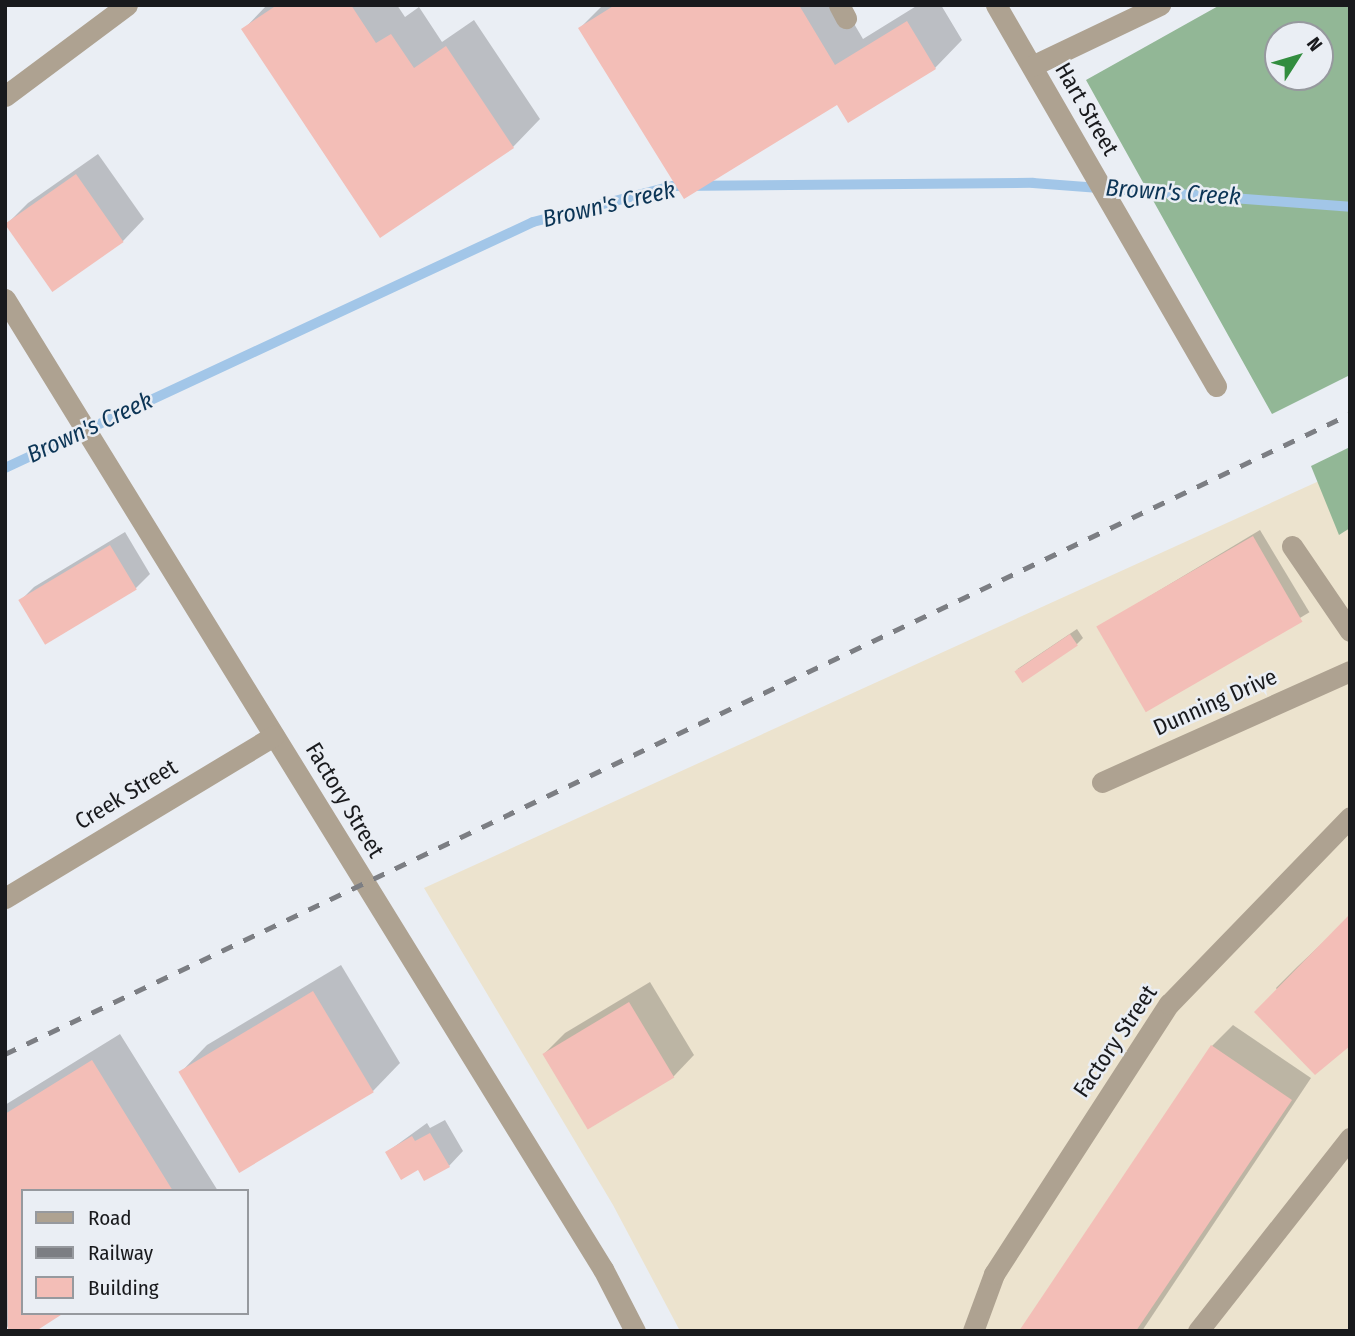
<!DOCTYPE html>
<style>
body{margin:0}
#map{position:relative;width:1355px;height:1336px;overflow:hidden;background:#eaeef4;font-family:"Fira Sans Condensed",sans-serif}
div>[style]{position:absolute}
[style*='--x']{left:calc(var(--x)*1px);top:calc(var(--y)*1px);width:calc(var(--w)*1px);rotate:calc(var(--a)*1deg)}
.education>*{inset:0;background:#ece3ce}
.forest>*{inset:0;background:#92b796}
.shadow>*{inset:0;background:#0003;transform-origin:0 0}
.stream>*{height:10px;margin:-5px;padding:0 5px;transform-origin:5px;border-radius:5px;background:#a2c6e8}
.building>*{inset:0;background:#f3beb7;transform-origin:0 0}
.minor>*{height:21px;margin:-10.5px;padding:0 10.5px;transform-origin:10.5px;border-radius:10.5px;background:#aea291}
.rail>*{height:5px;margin-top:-2.5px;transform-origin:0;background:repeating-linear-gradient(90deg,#7c7e83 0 12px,transparent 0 24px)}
span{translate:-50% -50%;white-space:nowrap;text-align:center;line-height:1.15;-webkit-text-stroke:5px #eaeef4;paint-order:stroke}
.street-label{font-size:23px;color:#191a1d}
.water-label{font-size:24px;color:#0c3556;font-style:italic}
.frame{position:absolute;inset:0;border:7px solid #191a1d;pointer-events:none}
.legend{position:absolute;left:21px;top:1189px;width:228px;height:126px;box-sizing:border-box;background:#eaeef4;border:2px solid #96999e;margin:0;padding:9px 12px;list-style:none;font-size:21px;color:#191a1d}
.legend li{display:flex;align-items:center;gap:14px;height:35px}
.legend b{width:35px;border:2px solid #96999e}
.north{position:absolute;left:1264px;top:21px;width:70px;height:70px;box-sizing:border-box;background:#eaeef4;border:2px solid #96999e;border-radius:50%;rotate:53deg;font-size:19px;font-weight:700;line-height:28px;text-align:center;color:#191a1d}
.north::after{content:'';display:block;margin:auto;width:24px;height:32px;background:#328d3f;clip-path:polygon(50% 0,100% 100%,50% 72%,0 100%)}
</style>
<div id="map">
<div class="education">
<div style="clip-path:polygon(1350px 467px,1350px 1331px,680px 1331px,613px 1205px,424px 888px)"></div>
</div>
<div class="forest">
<div style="clip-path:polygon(evenodd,1220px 5px,1350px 5px,1350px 375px,1272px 414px,1086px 80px,1220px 5px,1278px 35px,1320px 35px,1320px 77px,1278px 77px,1278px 35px)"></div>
<div style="clip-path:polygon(1350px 447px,1350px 528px,1339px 535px,1311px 466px)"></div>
</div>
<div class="shadow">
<div style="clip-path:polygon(267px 5px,397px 5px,405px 17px,419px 7px,442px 42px,474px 20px,540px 119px,513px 147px,243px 30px)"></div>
<div style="clip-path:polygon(603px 5px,843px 5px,863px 39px,918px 5px,941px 5px,962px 40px,935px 68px,838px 102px,580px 28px)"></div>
<div style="clip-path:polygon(98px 154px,144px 219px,123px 241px,53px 290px,7px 224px,28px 203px)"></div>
<div style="left:1260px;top:530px;width:96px;height:188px;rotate:59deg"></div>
<div style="clip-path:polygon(125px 532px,150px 574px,136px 588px,20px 601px,34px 587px)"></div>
<div style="clip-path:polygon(1077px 629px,1083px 638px,1076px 645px,1016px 670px)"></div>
<div style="clip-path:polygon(1350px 917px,1278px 991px,1276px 988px,1297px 967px)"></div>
<div style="clip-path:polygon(341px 965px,400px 1063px,373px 1091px,180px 1073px,207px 1045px)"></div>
<div style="clip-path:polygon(650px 982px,694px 1055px,673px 1077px,544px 1054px,565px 1033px)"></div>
<div style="clip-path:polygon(1233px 1025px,1311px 1078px,1142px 1331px,1021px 1331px,1212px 1046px)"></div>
<div style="clip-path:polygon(120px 1034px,218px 1191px,23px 1191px,23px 1313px,10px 1331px,5px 1323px,5px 1105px)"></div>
<div style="clip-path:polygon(445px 1120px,463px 1151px,449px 1166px,419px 1167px,387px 1152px,427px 1123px,430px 1128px)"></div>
</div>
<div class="stream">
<div style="--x:5;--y:468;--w:582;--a:-24.98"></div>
<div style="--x:533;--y:222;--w:145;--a:-14.4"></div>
<div style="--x:673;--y:186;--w:360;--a:-0.5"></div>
<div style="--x:1033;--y:183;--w:318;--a:4.3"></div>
</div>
<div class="building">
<div style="clip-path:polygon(277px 5px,351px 5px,376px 43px,391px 34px,414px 68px,446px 46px,514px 148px,380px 238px,241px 29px)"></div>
<div style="clip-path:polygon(615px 5px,799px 5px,835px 65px,907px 21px,936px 69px,848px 123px,837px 105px,684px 199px,578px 28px)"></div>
<div style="left:76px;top:174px;width:83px;height:87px;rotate:55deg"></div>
<div style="left:1253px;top:536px;width:99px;height:181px;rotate:60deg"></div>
<div style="left:110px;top:545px;width:52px;height:107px;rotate:59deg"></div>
<div style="left:1070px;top:634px;width:14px;height:67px;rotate:56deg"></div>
<div style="clip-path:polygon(1350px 914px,1350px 1046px,1315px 1075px,1254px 1012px)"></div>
<div style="left:313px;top:991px;width:118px;height:157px;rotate:59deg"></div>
<div style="left:629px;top:1002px;width:88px;height:101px;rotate:59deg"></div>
<div style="clip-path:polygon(1211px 1045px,1292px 1100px,1136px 1331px,1019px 1331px)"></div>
<div style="clip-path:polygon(92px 1060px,173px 1191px,23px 1191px,23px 1313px,64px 1313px,36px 1331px,8px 1331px,5px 1114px)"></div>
<div style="clip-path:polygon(430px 1133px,450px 1167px,424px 1181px,418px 1170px,401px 1180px,385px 1152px,412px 1136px,415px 1141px)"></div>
</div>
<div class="minor">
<div style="--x:839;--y:5;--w:15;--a:62"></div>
<div style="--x:996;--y:5;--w:440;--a:60"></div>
<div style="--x:1032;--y:66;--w:142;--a:-25.5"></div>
<div style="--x:5;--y:96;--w:152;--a:-36.7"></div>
<div style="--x:5;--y:299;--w:1140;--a:58.35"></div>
<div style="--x:603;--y:1269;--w:70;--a:62.7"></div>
<div style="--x:1292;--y:546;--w:103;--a:55.7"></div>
<div style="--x:1102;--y:782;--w:272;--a:-24.1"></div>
<div style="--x:5;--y:898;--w:314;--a:-31.1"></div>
<div style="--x:973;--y:1331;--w:61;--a:-69.8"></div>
<div style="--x:994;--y:1274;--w:322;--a:-57.1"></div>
<div style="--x:1169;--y:1004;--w:260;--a:-45.9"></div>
<div style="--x:1198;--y:1331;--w:246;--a:-51.8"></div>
</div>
<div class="rail">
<div style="--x:5;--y:1054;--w:1490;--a:-25.45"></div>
</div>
<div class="street-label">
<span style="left:1087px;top:109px;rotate:60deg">Hart Street</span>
<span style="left:1215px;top:702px;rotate:-24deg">Dunning Drive</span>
<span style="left:126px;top:794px;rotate:-31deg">Creek Street</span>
<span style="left:345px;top:800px;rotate:59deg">Factory Street</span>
<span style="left:1115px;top:1041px;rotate:-56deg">Factory Street</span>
</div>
<div class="water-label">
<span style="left:1173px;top:193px;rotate:4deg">Brown's Creek</span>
<span style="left:609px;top:205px;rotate:-13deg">Brown's Creek</span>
<span style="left:90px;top:428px;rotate:-25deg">Brown's Creek</span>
</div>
<div class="frame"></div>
<ul class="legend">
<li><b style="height:9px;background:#aea291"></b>Road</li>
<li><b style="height:9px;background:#7c7e83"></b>Railway</li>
<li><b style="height:19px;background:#f3beb7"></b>Building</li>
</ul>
<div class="north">N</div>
</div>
